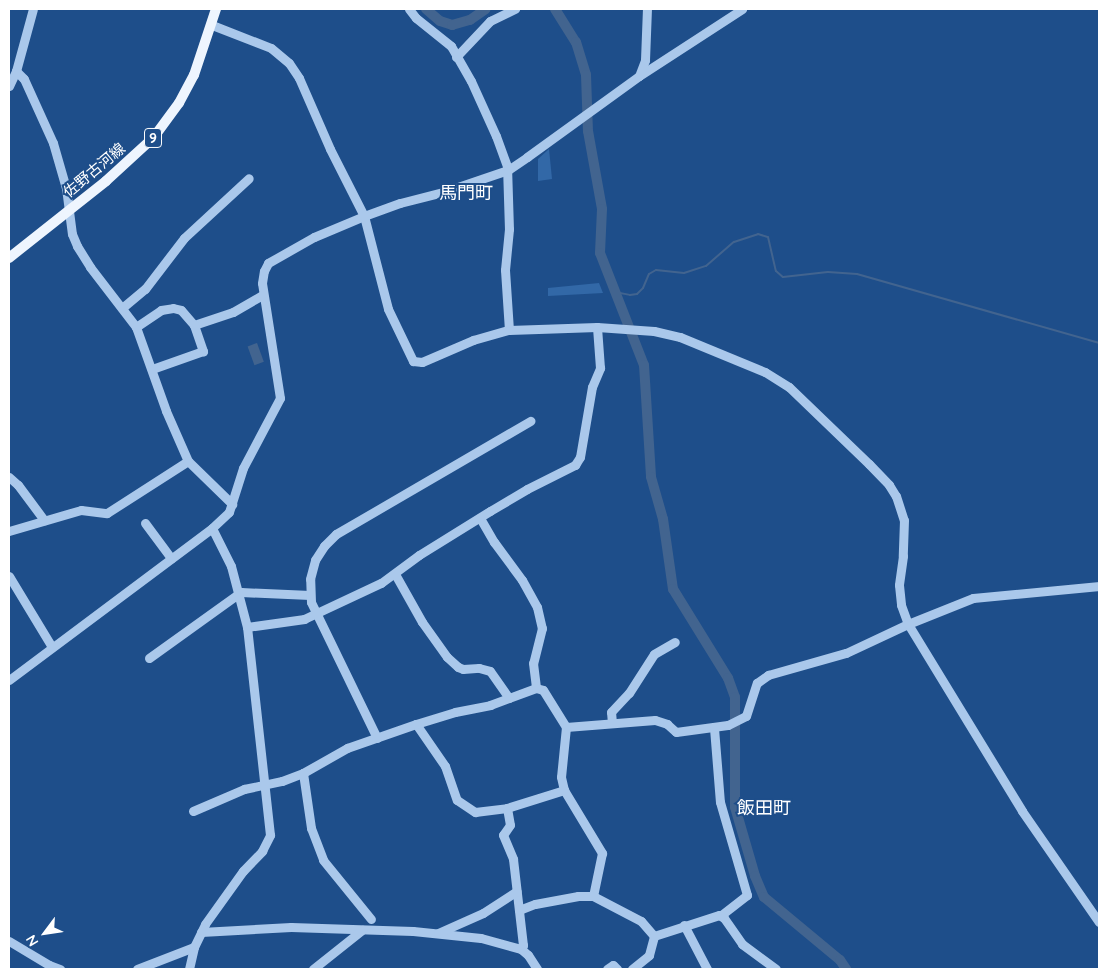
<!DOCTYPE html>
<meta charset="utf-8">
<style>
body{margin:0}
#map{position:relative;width:1108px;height:978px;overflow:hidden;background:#1e4e8a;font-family:Quicksand,"Noto Sans JP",sans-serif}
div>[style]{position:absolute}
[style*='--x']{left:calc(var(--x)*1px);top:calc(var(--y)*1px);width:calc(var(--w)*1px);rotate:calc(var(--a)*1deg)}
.green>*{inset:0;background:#3268a7}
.water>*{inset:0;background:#42648f;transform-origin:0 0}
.stream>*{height:2px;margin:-1px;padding:0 1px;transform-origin:1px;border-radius:1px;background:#42648f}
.river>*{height:10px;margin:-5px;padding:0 5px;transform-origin:5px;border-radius:5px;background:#42648f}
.minor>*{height:9px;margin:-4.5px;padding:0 4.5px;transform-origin:4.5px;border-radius:4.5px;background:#aac8eb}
.major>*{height:10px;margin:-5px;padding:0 5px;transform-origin:5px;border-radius:5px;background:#eef5fe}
span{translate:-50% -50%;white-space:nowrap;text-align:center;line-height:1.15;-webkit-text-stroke:4px #1e4e8a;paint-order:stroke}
.shield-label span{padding:1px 4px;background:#1e4e8a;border:1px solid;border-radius:4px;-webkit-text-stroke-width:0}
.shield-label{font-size:14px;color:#fff;font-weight:700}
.street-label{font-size:15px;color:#fff}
.quarter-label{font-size:18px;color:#fff}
.frame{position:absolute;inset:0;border:10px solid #fff;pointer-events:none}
.north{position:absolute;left:20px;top:908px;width:50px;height:50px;-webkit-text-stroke:4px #1e4e8a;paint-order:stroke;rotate:239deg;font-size:14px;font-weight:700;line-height:20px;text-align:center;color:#fff}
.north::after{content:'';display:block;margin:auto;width:18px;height:22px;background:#fff;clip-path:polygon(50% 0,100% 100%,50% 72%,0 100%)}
</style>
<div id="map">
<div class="green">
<div style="clip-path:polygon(549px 149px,552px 179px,538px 181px,538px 159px)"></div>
<div style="clip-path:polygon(599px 283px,603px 293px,548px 296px,548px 288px)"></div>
</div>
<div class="water">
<div style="left:257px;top:343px;width:20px;height:10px;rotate:70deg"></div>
</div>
<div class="stream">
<div style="--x:615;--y:292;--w:15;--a:11"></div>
<div style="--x:630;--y:295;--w:7;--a:-8"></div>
<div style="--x:637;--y:294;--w:8;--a:-45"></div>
<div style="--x:643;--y:288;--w:15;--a:-67"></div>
<div style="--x:649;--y:274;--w:8;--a:-30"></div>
<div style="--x:656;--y:270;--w:28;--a:6"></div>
<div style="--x:684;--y:273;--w:23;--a:-18"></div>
<div style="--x:706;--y:266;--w:37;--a:-41"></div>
<div style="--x:734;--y:242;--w:25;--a:-18"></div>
<div style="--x:758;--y:234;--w:10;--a:17"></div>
<div style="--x:768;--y:237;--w:35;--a:77"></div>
<div style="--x:776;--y:271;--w:9;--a:41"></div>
<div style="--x:783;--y:277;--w:45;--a:-6.3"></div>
<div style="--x:828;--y:272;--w:29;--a:4"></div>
<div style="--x:857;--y:274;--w:252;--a:15.9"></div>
</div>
<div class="river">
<div style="--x:426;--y:9;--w:18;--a:41"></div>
<div style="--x:440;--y:21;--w:13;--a:18"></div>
<div style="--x:452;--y:25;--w:19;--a:-16"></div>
<div style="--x:470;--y:20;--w:19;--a:-35"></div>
<div style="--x:555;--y:9;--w:39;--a:58"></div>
<div style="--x:576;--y:42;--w:34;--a:73"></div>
<div style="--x:586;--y:75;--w:56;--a:88"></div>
<div style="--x:588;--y:131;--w:79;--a:79.8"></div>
<div style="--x:602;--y:209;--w:44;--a:92.6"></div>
<div style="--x:600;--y:253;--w:120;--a:68.6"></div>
<div style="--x:644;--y:365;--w:112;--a:86.4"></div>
<div style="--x:651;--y:477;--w:44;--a:74.1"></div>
<div style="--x:663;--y:519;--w:71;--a:81.9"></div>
<div style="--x:673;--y:589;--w:105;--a:58.3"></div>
<div style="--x:728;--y:678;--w:20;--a:70"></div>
<div style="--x:735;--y:697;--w:110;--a:90"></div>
<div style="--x:735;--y:807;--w:72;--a:73.8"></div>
<div style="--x:755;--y:876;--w:23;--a:67"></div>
<div style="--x:764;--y:897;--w:99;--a:39.7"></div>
<div style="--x:840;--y:960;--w:11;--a:56"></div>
</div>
<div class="minor">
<div style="--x:409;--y:9;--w:11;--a:52"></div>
<div style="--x:416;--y:18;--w:45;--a:38.7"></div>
<div style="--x:451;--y:46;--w:40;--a:60.3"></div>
<div style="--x:471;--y:81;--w:60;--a:65.6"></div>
<div style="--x:496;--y:136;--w:32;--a:70"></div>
<div style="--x:507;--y:166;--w:63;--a:88.2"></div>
<div style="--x:509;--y:229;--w:41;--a:95.6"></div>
<div style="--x:505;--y:270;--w:60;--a:86.2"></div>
<div style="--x:212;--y:25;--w:63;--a:21.3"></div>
<div style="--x:271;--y:48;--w:23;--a:40"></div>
<div style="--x:289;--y:63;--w:18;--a:56"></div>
<div style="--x:299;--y:78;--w:77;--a:66.4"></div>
<div style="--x:330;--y:149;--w:75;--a:63.1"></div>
<div style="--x:364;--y:216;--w:96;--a:75.5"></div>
<div style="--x:388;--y:309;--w:58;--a:64.3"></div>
<div style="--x:413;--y:361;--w:9;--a:6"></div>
<div style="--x:422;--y:362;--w:56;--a:-23.3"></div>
<div style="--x:473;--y:340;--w:37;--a:-16"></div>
<div style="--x:509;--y:330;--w:88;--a:-2"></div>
<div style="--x:597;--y:327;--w:57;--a:4"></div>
<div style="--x:654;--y:331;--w:27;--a:13"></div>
<div style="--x:680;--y:337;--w:92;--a:22.4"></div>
<div style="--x:765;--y:372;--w:28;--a:32"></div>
<div style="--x:789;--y:387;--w:111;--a:43.9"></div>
<div style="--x:869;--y:464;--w:29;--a:46"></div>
<div style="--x:889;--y:485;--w:13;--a:58"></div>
<div style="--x:896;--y:496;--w:25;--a:72"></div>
<div style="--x:904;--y:520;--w:36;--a:92"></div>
<div style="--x:903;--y:556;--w:29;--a:98"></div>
<div style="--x:899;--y:585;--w:20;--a:84"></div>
<div style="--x:901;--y:605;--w:20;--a:70"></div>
<div style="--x:908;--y:624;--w:219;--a:58.6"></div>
<div style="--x:1022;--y:811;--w:135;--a:55.3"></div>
<div style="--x:456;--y:57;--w:50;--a:-46.6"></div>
<div style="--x:490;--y:21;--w:28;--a:-26"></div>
<div style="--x:16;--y:71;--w:11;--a:45"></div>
<div style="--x:24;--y:79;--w:70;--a:65.6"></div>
<div style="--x:53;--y:143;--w:47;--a:73.9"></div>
<div style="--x:66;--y:188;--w:46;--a:82.6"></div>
<div style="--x:72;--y:234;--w:13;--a:67"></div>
<div style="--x:77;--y:246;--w:25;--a:58"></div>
<div style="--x:90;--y:267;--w:76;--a:52.5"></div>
<div style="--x:136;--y:327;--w:89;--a:70.3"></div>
<div style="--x:166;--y:411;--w:55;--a:66.3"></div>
<div style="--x:188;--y:461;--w:62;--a:44.3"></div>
<div style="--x:639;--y:76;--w:123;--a:-33"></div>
<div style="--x:9;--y:86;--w:17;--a:-65"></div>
<div style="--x:16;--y:71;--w:64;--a:-74.7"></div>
<div style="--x:122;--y:308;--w:30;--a:-40"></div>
<div style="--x:145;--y:289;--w:64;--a:-52.6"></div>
<div style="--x:184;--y:238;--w:88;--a:-42.7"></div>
<div style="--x:194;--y:325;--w:41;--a:-18.4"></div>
<div style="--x:233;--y:312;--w:34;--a:-30"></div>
<div style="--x:136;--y:327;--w:30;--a:-34"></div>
<div style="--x:161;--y:310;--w:12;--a:-9"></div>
<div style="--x:173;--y:308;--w:8;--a:14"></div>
<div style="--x:181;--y:310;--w:20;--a:49"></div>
<div style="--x:194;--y:325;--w:28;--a:71"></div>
<div style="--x:203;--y:351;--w:54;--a:160.6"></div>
<div style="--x:9;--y:477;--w:12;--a:42"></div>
<div style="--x:18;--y:485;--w:44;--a:53.4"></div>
<div style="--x:480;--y:518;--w:28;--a:60"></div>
<div style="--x:494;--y:542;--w:47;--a:53.6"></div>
<div style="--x:522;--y:580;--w:31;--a:61"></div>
<div style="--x:537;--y:607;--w:22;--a:77"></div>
<div style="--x:542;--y:628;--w:36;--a:104"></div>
<div style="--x:533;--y:663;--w:25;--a:83"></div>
<div style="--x:145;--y:523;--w:44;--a:53.4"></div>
<div style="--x:9;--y:531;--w:75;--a:-16.3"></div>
<div style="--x:81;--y:510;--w:26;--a:7"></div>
<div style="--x:107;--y:513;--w:96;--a:-32.7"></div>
<div style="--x:395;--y:574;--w:55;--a:60.6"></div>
<div style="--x:422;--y:622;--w:43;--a:54.5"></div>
<div style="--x:447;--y:657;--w:15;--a:42"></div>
<div style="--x:458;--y:667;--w:5;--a:22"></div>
<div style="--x:463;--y:669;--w:16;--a:-4"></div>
<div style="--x:479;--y:668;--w:11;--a:15"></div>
<div style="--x:490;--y:671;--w:33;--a:55"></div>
<div style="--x:9;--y:576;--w:83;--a:58.8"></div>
<div style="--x:247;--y:627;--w:58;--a:-8"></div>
<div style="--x:304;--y:619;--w:85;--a:-25.1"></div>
<div style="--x:381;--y:583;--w:47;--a:-36.4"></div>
<div style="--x:419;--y:555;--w:84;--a:-31.8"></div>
<div style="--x:490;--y:511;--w:43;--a:-30.7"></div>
<div style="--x:527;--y:489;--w:54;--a:-26.6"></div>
<div style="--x:575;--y:465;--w:9;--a:-58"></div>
<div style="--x:580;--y:457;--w:71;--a:-80.3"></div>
<div style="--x:592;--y:387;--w:21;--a:-67"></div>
<div style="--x:600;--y:368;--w:41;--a:-94.2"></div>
<div style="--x:149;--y:658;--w:113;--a:-35.7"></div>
<div style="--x:241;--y:592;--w:69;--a:2.5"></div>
<div style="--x:9;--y:680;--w:254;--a:-36.8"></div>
<div style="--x:212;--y:528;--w:23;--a:-43"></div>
<div style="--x:229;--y:512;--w:46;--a:-72.3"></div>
<div style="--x:243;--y:468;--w:79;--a:-62.1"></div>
<div style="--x:280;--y:398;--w:116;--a:-98.9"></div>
<div style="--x:262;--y:283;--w:12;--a:-81"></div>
<div style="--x:264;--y:271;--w:9;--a:-63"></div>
<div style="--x:268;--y:263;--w:53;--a:-29.5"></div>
<div style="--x:314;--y:237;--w:54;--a:-22.8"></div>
<div style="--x:364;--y:216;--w:38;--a:-20"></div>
<div style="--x:400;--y:203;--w:44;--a:-14.3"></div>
<div style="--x:443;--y:192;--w:69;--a:-18.7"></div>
<div style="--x:508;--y:170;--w:23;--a:-34"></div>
<div style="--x:527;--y:157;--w:138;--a:-35.9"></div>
<div style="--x:639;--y:76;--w:17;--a:-69"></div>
<div style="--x:645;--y:60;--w:51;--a:-87.8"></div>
<div style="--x:612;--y:723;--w:11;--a:-95"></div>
<div style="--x:611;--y:712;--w:26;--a:-47"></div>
<div style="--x:629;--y:693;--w:46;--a:-57.3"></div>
<div style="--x:654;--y:654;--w:24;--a:-30"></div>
<div style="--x:416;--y:724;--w:51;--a:55.4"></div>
<div style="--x:445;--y:766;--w:36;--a:71"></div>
<div style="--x:457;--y:800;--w:22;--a:34"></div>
<div style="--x:475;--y:812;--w:32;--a:-7"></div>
<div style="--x:507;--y:808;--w:60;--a:-17.5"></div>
<div style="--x:566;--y:727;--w:89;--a:-4.5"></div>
<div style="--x:655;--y:720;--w:13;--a:18"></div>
<div style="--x:667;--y:724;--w:12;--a:42"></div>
<div style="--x:676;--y:732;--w:52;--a:-7.7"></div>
<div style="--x:728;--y:725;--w:20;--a:-27"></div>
<div style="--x:746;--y:716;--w:35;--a:-72"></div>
<div style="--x:757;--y:683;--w:14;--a:-36"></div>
<div style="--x:768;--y:675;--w:81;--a:-15.8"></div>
<div style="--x:846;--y:653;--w:68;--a:-25.1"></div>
<div style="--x:908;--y:624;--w:70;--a:-21.8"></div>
<div style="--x:973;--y:598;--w:127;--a:-5.4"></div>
<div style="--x:714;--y:728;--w:74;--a:85.4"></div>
<div style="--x:720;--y:802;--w:97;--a:73.8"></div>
<div style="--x:747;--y:895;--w:33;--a:142"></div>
<div style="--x:377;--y:738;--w:151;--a:-115.9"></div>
<div style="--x:311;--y:602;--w:23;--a:-92"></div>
<div style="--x:310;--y:579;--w:20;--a:-75"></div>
<div style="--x:315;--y:560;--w:17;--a:-57"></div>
<div style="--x:324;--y:546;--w:17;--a:-45"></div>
<div style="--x:336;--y:534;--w:225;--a:-30.2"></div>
<div style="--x:303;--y:773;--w:51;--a:-29.6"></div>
<div style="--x:347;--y:748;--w:73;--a:-19.2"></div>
<div style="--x:416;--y:724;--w:41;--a:-17.1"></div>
<div style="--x:455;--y:712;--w:36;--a:-11"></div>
<div style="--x:490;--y:705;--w:49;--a:-20.3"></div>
<div style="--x:536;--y:688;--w:7;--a:16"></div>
<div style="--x:543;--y:690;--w:44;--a:58.1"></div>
<div style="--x:566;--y:727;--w:50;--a:95.7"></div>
<div style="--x:561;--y:777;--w:13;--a:77"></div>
<div style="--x:564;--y:790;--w:74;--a:58.9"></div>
<div style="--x:602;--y:853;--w:44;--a:101.8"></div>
<div style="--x:507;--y:808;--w:17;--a:80"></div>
<div style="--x:510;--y:825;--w:12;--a:125"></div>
<div style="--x:503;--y:835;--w:26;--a:67"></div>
<div style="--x:513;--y:859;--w:87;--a:83.4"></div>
<div style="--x:523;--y:945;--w:4;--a:117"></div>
<div style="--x:193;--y:811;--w:56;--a:-23.3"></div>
<div style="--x:244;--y:789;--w:39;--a:-12"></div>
<div style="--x:282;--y:781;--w:22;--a:-21"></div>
<div style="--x:303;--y:773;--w:56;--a:81.7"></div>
<div style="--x:311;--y:828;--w:34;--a:69"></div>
<div style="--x:323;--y:860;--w:76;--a:50.9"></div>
<div style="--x:519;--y:910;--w:17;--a:-21"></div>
<div style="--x:535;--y:904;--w:44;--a:-10.5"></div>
<div style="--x:578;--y:896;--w:15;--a:0"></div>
<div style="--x:593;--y:896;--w:54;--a:27.5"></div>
<div style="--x:641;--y:921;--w:20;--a:49"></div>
<div style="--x:654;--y:936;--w:68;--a:-17.9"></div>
<div style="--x:719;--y:915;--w:6;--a:31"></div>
<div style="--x:724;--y:918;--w:32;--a:55"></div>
<div style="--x:742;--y:944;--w:42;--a:36.3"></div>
<div style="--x:684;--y:925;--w:50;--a:62.4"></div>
<div style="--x:201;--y:932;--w:90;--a:-3.2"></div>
<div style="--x:291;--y:927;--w:122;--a:1.9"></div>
<div style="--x:413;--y:931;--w:68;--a:5.9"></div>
<div style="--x:481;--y:938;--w:41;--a:15.4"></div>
<div style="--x:521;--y:949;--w:9;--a:41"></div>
<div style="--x:528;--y:955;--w:17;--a:57"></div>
<div style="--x:438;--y:933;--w:49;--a:-24"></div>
<div style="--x:483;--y:913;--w:40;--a:-32.9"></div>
<div style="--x:9;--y:941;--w:47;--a:31"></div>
<div style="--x:49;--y:965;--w:12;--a:20"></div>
<div style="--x:137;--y:969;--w:61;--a:-21.1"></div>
<div style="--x:189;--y:969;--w:23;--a:-77"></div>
<div style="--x:194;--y:947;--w:25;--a:-64"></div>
<div style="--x:205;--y:924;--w:65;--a:-54.4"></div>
<div style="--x:243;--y:871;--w:28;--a:-46"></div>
<div style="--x:262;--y:851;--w:18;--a:-63"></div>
<div style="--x:270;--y:835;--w:209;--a:-96.3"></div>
<div style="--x:247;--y:627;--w:63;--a:-104.7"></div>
<div style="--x:231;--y:566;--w:42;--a:-116.6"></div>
<div style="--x:313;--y:969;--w:63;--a:-38.5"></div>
<div style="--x:607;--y:969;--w:7;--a:-34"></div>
<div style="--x:613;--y:965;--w:6;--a:45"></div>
<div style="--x:632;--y:969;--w:22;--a:-39"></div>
<div style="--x:649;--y:955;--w:20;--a:-75"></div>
</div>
<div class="major">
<div style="--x:9;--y:258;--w:124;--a:-38.4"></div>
<div style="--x:106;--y:181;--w:65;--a:-42.5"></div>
<div style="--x:154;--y:137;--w:42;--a:-53.7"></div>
<div style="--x:179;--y:103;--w:32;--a:-62"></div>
<div style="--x:194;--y:75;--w:70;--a:-71.6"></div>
</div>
<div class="shield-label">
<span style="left:153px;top:138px">9</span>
</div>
<div class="street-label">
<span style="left:94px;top:170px;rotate:-40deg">佐野古河線</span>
</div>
<div class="quarter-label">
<span style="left:466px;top:193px">馬門町</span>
<span style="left:764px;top:808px">飯田町</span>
</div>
<div class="frame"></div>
<div class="north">N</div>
</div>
